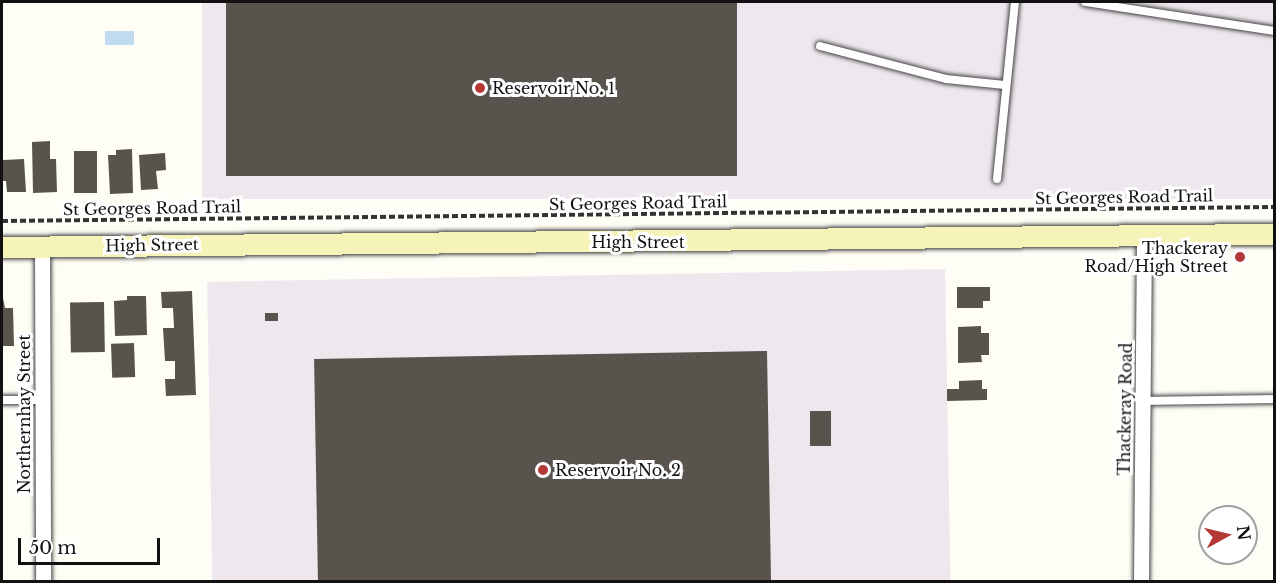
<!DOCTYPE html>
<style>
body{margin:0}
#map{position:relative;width:1276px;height:583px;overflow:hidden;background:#fefdf6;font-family:"Libre Baskerville",serif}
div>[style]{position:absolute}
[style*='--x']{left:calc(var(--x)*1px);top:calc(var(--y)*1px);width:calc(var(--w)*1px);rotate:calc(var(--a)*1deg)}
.industrial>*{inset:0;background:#eee7ee;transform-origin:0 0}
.water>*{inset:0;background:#c0dbf0;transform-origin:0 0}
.building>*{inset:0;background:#59534e;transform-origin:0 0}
.path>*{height:4px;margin-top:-2px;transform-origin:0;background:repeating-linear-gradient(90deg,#333 0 6px,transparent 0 9px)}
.roads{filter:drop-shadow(0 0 2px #444) drop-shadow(0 0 2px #444)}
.service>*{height:8px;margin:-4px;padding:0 4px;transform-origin:4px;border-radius:4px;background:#fff}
.minor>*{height:15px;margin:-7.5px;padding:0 7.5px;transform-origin:7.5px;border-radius:7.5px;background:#fff}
.secondary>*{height:21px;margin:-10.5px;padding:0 10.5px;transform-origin:10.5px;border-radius:10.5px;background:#f6f3b8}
.dots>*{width:16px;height:16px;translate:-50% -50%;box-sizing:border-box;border:3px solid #fff;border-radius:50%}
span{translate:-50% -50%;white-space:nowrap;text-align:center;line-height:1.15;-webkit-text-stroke:6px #fff;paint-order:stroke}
.poi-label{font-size:16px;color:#111}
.left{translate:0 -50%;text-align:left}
.right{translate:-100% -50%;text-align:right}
.street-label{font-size:16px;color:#111}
.frame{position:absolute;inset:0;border:3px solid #111;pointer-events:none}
.north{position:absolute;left:1198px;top:505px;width:60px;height:60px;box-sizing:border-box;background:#fff;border:2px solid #a0a0a0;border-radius:50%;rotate:82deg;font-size:16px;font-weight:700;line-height:24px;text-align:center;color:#111}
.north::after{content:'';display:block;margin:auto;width:21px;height:27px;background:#b33937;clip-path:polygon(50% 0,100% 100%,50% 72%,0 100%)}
.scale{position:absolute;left:18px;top:538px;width:142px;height:27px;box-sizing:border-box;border:3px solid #111;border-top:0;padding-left:8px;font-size:18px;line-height:21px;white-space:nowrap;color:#111;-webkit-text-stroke:4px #fff;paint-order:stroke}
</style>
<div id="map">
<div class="industrial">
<div style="left:202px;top:2px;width:1072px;height:197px"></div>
<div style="left:945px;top:269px;width:312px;height:738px;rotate:89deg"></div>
</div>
<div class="water">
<div style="left:105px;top:31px;width:29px;height:14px"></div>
</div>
<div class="building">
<div style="left:226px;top:2px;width:511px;height:174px"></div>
<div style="clip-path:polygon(50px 141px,50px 159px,56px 159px,57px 192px,33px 193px,32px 142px)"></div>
<div style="clip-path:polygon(132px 149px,133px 193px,110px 194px,108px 155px,116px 155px,116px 150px)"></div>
<div style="left:74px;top:151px;width:23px;height:42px"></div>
<div style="clip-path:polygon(165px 153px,166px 170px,156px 171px,158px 189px,141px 190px,139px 155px)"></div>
<div style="clip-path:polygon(24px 159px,26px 192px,7px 192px,6px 181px,2px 181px,3px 160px)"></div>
<div style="clip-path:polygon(957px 287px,990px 287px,990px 301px,983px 301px,983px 308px,957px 308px)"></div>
<div style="clip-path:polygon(192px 291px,196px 395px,166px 396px,165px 379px,175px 379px,175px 361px,165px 361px,163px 328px,174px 328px,173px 308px,162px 308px,161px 292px)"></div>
<div style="clip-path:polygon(2px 293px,5px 308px,13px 308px,14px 346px,2px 346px)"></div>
<div style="clip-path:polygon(127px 296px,146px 296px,147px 335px,115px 336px,114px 301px,127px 300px)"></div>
<div style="left:104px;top:302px;width:50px;height:34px;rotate:89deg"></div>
<div style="left:265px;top:313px;width:13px;height:8px"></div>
<div style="clip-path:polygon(981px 326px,981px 333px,989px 333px,989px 355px,981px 355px,982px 362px,958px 363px,958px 327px)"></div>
<div style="left:134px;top:343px;width:34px;height:23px;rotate:88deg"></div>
<div style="left:767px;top:351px;width:231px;height:453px;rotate:89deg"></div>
<div style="clip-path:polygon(982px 380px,982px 389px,987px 389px,987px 400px,947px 401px,947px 389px,959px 389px,959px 381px)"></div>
<div style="left:810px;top:411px;width:21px;height:35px"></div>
</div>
<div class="path">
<div style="--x:2;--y:221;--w:1272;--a:-0.63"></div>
</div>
<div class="roads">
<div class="service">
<div style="--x:1085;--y:2;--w:191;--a:8.7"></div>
<div style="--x:820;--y:46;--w:130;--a:14.7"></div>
<div style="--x:946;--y:79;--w:59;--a:5.8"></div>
<div style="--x:997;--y:179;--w:178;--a:-84.2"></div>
<div style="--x:2;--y:400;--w:40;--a:0"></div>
<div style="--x:1143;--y:401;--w:131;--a:-0.9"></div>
</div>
<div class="minor">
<div style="--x:42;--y:246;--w:336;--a:89.8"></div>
<div style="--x:1141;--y:582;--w:345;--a:-89.5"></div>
</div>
<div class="secondary">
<div style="--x:2;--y:247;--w:1272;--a:-0.59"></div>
</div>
</div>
<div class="dots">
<div style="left:480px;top:88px;background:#b33937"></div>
<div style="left:1240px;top:257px;background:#b33937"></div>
<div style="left:543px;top:470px;background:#b33937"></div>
</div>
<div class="poi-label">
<span class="left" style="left:492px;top:88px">Reservoir No. 1</span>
<span class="right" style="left:1228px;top:257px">Thackeray<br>Road/High Street</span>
<span class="left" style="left:555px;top:470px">Reservoir No. 2</span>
</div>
<div class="street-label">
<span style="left:1124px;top:197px;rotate:-1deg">St Georges Road Trail</span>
<span style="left:638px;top:203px;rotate:-1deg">St Georges Road Trail</span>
<span style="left:152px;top:208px;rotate:-1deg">St Georges Road Trail</span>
<span style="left:638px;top:242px">High Street</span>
<span style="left:152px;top:245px;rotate:-1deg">High Street</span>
<span style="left:1125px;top:409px;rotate:-89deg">Thackeray Road</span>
<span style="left:24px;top:414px;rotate:-90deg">Northernhay Street</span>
</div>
<div class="frame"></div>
<div class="north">N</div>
<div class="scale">50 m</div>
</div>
